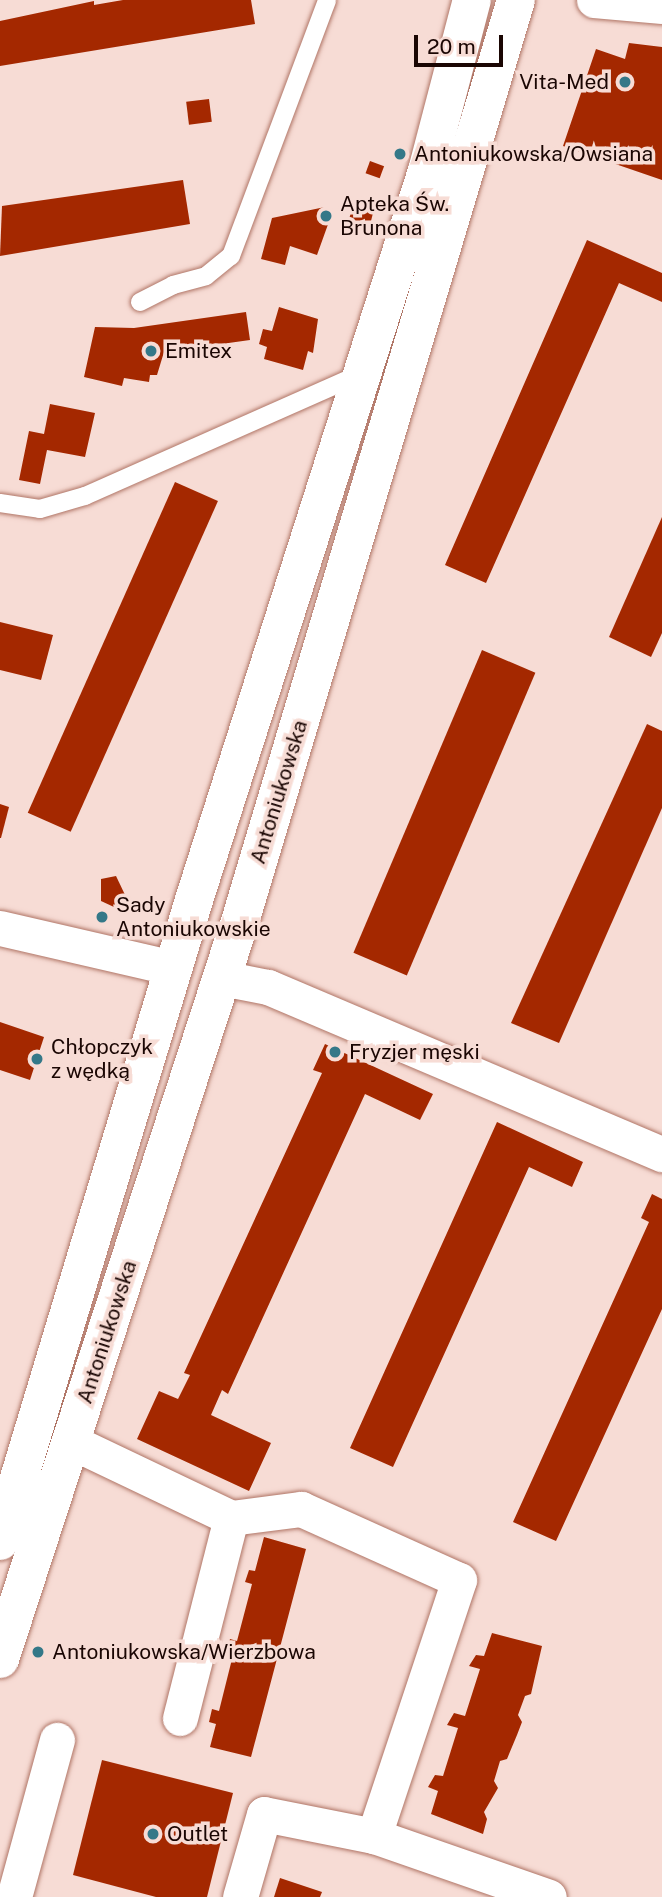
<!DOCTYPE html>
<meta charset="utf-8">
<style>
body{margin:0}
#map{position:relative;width:662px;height:1897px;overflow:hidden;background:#f7dcd5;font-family:"Public Sans",sans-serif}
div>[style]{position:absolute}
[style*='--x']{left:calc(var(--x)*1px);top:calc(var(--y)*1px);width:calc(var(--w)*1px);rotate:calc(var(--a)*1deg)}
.building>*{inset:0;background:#a42800;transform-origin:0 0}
.roads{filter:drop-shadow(0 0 2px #b07566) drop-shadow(0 0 2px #b07566)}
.lane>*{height:18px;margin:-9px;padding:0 9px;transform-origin:9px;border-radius:9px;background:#fff}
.street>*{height:35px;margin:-17.5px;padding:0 17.5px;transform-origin:17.5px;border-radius:17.5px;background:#fff}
.secondary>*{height:38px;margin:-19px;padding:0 19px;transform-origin:19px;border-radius:19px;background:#fff}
.dots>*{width:19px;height:19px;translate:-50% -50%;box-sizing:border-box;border:4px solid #f7dcd5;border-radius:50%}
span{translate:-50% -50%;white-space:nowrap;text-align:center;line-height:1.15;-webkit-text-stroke:7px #f7dcd5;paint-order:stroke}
.poi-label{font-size:21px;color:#1a0603}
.right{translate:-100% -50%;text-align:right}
.left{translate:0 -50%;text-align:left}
.street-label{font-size:21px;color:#1a0603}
.scale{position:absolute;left:414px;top:35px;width:89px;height:32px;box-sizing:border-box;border:4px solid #1a0603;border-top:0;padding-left:9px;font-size:21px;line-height:24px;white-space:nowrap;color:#1a0603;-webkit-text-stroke:5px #f7dcd5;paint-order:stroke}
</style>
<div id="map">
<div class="building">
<div style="clip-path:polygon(123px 0,251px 0,255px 24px,0 66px,0 21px,94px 1px,94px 5px)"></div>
<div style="clip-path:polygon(629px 43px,662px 47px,662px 180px,563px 146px,596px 49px,625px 59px)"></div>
<div style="left:209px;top:99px;width:23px;height:23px;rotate:83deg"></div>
<div style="left:370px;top:161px;width:15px;height:13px;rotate:20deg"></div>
<div style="clip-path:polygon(183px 180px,190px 224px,0 256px,2px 206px)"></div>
<div style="clip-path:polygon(370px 203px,374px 209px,370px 225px,349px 219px,353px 206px)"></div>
<div style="clip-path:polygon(325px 207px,331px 216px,317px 255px,290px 246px,285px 265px,261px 259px,272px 218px)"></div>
<div style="clip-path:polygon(587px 240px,662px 273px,662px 302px,619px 283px,486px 583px,445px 565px)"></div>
<div style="clip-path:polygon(279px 307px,318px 319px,313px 353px,308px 351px,303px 370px,264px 359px,267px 347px,259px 344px,263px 329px,272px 331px)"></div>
<div style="clip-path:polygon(246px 312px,250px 340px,164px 352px,157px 375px,150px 375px,149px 382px,124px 378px,122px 386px,84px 377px,95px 327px,134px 328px)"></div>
<div style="clip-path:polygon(50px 404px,95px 413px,85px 457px,47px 450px,40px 484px,19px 480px,29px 431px,44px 434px)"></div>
<div style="left:175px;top:482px;width:47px;height:362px;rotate:24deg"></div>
<div style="clip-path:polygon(662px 517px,662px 633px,651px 657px,609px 637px)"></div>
<div style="clip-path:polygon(0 622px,53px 635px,41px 680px,0 670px)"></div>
<div style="left:482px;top:650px;width:58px;height:329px;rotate:23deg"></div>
<div style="clip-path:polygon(647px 724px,662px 731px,662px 808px,559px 1043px,511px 1023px)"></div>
<div style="clip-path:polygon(0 804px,9px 807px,1px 838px,0 838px)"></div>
<div style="clip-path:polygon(116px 876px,127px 899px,114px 907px,101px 901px,101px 879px)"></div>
<div style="clip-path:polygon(0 1022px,44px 1037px,30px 1080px,0 1070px)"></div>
<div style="clip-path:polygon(325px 1044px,433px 1094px,420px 1120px,365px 1094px,228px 1394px,222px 1390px,211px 1415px,271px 1443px,249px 1491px,137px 1439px,159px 1391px,178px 1399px,190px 1375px,184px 1373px,322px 1073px,313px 1070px)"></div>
<div style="clip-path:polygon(497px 1122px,583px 1162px,572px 1187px,529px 1167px,393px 1467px,350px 1448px)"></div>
<div style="clip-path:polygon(652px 1194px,662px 1199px,662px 1309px,556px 1541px,513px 1522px,649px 1222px,641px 1218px)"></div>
<div style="clip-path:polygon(264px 1537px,306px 1549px,251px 1757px,210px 1747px,216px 1724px,209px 1722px,212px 1709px,219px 1711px,233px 1655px,226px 1653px,230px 1639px,237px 1641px,252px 1584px,245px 1582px,249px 1570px,255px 1571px)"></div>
<div style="clip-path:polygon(492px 1633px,542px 1646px,531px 1694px,525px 1696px,518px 1715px,522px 1722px,517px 1735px,507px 1759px,500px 1761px,494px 1781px,498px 1788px,484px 1812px,487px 1819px,483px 1834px,431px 1814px,438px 1791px,428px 1787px,435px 1775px,443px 1776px,458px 1728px,447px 1725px,454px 1713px,465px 1716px,480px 1669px,469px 1666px,476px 1655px,484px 1656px)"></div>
<div style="clip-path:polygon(102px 1760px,233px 1793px,207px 1897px,156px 1897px,73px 1875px)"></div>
<div style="clip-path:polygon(280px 1878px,322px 1892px,320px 1897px,274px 1897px)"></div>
</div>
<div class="roads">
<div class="lane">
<div style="--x:140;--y:302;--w:37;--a:-27"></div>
<div style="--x:173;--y:285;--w:34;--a:-15"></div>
<div style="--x:206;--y:276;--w:32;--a:-39"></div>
<div style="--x:231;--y:256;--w:273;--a:-69.4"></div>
<div style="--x:0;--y:503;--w:40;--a:8.5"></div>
<div style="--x:40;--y:509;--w:47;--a:-16.1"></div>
<div style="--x:85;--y:496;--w:299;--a:-23.9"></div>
</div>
<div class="street">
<div style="--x:594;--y:0;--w:68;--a:5"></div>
<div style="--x:0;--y:928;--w:178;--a:13"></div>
<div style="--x:222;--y:978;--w:47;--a:11.1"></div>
<div style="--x:268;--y:987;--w:428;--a:23"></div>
<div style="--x:72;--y:1442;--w:176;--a:25.5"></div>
<div style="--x:231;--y:1518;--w:71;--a:-7.3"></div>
<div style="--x:301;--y:1509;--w:173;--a:24.2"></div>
<div style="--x:459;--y:1580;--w:270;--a:108.4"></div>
<div style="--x:374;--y:1836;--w:112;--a:-168.7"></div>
<div style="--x:264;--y:1814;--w:86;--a:106.1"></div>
<div style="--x:180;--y:1718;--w:206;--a:-75.7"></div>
<div style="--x:374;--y:1836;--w:185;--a:19.2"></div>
<div style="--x:14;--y:1897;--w:163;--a:-74.7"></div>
</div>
<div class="secondary">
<div style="--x:0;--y:1541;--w:670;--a:-73.16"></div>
<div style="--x:194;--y:900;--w:765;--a:-72.28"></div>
<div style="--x:427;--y:171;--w:177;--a:-75.3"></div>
<div style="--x:0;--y:1659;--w:782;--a:-71.98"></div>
<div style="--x:242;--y:915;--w:955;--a:-73.33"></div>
</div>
</div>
<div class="dots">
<div style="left:625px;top:82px;background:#347888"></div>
<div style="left:400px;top:154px;background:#347888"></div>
<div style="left:326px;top:216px;background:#347888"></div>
<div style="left:151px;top:351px;background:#347888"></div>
<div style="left:102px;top:917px;background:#347888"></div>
<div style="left:335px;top:1052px;background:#347888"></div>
<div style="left:37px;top:1059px;background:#347888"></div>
<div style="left:38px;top:1652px;background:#347888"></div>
<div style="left:153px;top:1834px;background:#347888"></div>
</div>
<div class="poi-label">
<span class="right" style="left:609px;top:82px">Vita-Med</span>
<span class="left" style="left:414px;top:154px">Antoniukowska/Owsiana</span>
<span class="left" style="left:340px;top:216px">Apteka Św.<br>Brunona</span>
<span class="left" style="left:165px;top:351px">Emitex</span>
<span class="left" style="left:116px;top:917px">Sady<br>Antoniukowskie</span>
<span class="left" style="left:51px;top:1059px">Chłopczyk<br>z wędką</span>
<span class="left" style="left:349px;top:1052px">Fryzjer męski</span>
<span class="left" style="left:52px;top:1652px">Antoniukowska/Wierzbowa</span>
<span class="left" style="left:167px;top:1834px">Outlet</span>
</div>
<div class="street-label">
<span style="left:279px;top:792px;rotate:-73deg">Antoniukowska</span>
<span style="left:107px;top:1332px;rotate:-72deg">Antoniukowska</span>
</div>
<div class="scale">20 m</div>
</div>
